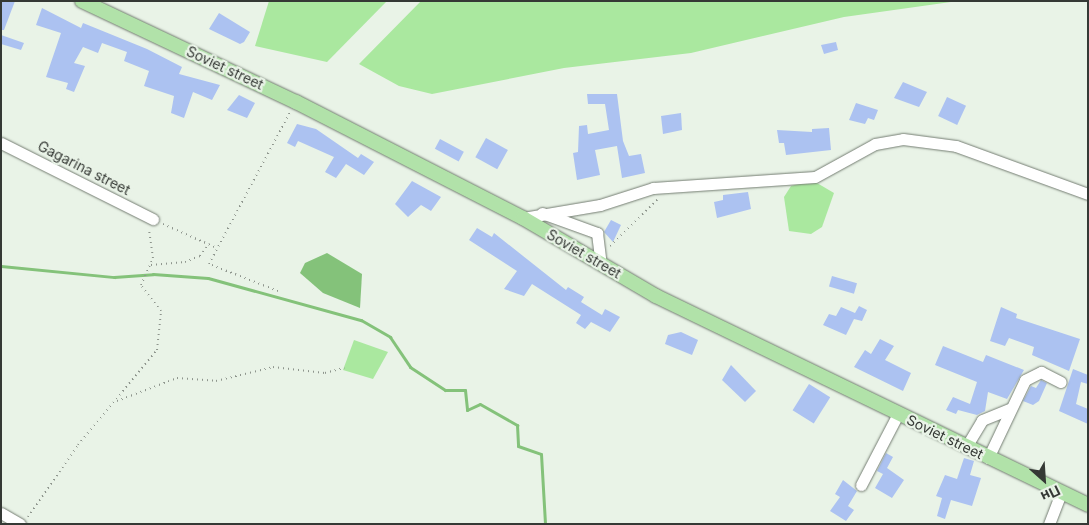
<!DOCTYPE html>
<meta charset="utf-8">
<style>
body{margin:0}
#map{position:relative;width:1089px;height:525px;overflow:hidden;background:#e9f3e7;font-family:Inter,sans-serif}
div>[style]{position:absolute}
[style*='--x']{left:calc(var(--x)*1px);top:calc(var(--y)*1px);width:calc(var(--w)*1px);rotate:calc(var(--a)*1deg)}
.green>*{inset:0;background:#aae89f}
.water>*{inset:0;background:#84c27a}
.stream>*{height:3px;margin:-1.5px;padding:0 1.5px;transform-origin:1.5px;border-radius:1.5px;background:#84c27a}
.building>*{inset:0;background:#acc2f1;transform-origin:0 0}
.path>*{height:2px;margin-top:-1px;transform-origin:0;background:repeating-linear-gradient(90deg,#8e958d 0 1px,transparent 0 5px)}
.roads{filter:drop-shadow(0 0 1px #747d72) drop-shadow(0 0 1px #747d72)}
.minor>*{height:11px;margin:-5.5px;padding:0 5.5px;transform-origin:5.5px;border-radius:5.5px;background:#fff}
.major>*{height:14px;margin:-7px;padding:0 7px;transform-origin:7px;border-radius:7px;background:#b1e2a9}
span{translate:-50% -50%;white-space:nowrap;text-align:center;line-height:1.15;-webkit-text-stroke:4.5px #e9f3e7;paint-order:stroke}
.street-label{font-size:14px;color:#353935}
.frame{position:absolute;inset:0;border:2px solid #353935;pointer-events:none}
.north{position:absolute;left:1019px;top:455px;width:50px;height:50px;-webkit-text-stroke:4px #e9f3e7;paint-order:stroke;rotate:154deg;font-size:14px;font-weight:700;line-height:20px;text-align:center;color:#353935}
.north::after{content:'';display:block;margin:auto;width:18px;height:22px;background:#353935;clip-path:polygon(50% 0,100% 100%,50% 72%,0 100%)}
</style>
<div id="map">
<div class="green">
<div style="clip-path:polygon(269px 1px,387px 1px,327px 62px,255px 46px)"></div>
<div style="clip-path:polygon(421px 1px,958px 1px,844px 17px,691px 53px,564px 68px,432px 94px,399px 86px,359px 64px)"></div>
<div style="clip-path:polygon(802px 183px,817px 183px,834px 193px,822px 227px,811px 234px,789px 231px,784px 197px,791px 186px)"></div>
<div style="clip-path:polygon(354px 340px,388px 352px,373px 379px,343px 370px)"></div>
</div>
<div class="water">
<div style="clip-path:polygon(327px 253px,362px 274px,360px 308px,323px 293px,300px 273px,305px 263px)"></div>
</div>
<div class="stream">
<div style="--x:1;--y:266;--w:114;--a:5.6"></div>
<div style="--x:114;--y:277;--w:39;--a:-4"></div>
<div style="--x:153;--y:274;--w:55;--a:4.2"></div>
<div style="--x:208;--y:278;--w:159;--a:15.4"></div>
<div style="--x:361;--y:320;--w:34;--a:30"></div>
<div style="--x:390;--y:337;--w:36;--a:56"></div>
<div style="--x:410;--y:367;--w:42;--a:33.3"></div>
<div style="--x:445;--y:390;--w:20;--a:0"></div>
<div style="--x:465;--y:390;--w:20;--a:84"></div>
<div style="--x:467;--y:410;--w:14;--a:-25"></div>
<div style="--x:480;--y:404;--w:43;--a:29.6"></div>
<div style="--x:517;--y:425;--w:21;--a:87"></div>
<div style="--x:518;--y:446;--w:24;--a:19"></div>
<div style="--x:541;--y:454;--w:70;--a:86.7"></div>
</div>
<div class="building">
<div style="clip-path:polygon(1px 1px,15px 1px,4px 30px,1px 30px)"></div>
<div style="clip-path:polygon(42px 8px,81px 28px,83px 23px,147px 49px,182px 67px,179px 74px,220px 85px,212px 100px,193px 92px,184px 118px,171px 113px,174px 96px,144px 86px,149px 71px,124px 61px,127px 52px,102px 43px,98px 53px,83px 47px,74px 63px,85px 66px,74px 92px,66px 89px,68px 83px,46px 77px,61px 33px,36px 25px)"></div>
<div style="clip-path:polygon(219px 13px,250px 32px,244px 42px,240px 44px,209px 29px)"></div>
<div style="clip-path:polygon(1px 35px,24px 43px,21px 50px,1px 44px)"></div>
<div style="clip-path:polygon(836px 42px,838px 50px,824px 54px,821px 45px)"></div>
<div style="clip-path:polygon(903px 82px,927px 92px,919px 107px,894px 98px)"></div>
<div style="clip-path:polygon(587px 94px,617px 94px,623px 141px,629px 156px,641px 154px,645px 173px,622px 178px,617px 146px,595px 150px,600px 175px,577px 180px,573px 153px,578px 152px,579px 126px,587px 125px,588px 134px,609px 130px,605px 104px,588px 104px)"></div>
<div style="clip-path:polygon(239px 95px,255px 103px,247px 118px,227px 110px)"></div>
<div style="left:947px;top:97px;width:21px;height:21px;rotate:25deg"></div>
<div style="clip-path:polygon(856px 103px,878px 110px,874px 120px,868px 118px,865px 124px,849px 120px)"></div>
<div style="clip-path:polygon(681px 113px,682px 130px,663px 134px,661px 116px)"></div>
<div style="clip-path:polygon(297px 124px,316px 129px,358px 158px,361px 154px,374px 162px,364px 175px,346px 164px,336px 178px,325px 172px,334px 157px,298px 141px,295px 147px,287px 143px)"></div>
<div style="clip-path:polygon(829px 128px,831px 150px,786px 155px,784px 143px,779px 143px,777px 130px,812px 132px,812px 129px)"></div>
<div style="left:486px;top:138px;width:25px;height:22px;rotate:29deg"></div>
<div style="left:440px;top:139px;width:27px;height:11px;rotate:28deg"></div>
<div style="clip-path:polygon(412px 181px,441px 197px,431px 211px,421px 205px,408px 217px,395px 204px)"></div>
<div style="clip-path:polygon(748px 192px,751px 209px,717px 218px,714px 202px,723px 200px,723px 195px)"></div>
<div style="clip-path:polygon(611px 220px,621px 225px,613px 242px,604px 232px)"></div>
<div style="clip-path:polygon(477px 228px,492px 237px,494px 233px,566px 290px,568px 287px,584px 297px,581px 302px,602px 315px,605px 309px,620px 317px,610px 332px,591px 322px,585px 329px,576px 323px,581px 315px,532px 284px,524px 296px,504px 289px,517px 271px,469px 240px)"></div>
<div style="left:832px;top:276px;width:26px;height:11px;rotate:16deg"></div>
<div style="clip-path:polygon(859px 306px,867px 310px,862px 321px,854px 319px,846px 335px,823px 325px,829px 314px,836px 316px,841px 307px,855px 313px)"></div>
<div style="clip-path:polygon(1001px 307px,1017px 314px,1016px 318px,1080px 339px,1069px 371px,1032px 355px,1034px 347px,1009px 338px,1005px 346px,990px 341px)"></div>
<div style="clip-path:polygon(681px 332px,698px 340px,692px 355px,665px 344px,668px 335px)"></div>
<div style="clip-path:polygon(880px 339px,894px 346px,885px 360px,911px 373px,903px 391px,854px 367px,865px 350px,871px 354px)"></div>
<div style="clip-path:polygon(943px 346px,983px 362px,986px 355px,1024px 370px,1007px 399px,988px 392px,985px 411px,977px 415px,958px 410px,956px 414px,946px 410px,953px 397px,970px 404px,977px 382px,935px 365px)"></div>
<div style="clip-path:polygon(731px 365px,756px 391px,745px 402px,722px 380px)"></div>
<div style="clip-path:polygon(1073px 369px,1088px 375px,1088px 384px,1081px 382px,1076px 404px,1088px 409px,1088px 424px,1059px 411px)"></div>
<div style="clip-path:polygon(1041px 380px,1047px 383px,1039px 401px,1033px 405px,1023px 401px,1031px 386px,1036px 388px)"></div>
<div style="left:809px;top:384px;width:25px;height:31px;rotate:32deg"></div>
<div style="clip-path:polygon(886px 453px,893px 457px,887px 468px,904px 480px,892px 498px,875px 488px,883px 474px,877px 471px)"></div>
<div style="clip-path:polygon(964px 458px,974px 461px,970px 475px,981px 478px,972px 506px,951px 500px,945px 519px,937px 516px,942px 498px,936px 496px,945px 475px,957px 479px)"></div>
<div style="clip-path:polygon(843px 480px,857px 491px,848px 506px,854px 510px,846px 521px,830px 511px,840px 497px,835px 494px)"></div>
</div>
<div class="path">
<div style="--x:163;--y:224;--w:59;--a:24"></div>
<div style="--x:610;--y:246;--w:67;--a:-44.4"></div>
<div style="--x:151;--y:265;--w:34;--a:-5"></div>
<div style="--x:185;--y:262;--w:16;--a:-22"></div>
<div style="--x:200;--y:256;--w:15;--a:-53"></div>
<div style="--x:278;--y:291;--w:74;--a:-158.6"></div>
<div style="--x:209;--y:264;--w:172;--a:-61.9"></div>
<div style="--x:117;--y:401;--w:64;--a:-21"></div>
<div style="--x:177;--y:378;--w:39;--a:4"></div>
<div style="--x:216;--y:381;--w:59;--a:-13.8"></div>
<div style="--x:273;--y:367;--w:52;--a:6.6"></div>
<div style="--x:325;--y:373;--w:20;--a:-15"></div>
<div style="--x:28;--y:517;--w:88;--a:-55.2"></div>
<div style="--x:78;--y:445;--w:124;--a:-50.3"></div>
<div style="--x:157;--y:350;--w:39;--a:-84"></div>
<div style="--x:161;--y:311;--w:33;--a:-128"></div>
<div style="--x:141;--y:285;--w:30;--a:-66"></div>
<div style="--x:153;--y:258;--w:29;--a:-98"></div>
</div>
<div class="roads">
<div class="minor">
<div style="--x:1;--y:143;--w:170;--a:26.6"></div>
<div style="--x:542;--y:213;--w:59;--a:20"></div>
<div style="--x:597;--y:233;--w:31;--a:83"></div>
<div style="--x:523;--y:218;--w:78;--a:-9.6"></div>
<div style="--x:600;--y:205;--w:56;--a:-17.8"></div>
<div style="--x:653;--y:188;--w:162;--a:-3.9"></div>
<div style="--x:815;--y:177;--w:68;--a:-28.8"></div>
<div style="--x:875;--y:144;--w:28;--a:-10"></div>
<div style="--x:903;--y:139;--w:53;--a:7.5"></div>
<div style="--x:956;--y:146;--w:140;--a:20"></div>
<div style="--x:966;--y:447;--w:31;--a:-59"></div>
<div style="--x:982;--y:420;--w:31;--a:-22"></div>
<div style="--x:988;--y:458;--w:86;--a:-64.6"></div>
<div style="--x:1025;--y:380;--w:18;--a:-27"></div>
<div style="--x:1041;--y:372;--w:22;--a:27"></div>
<div style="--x:861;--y:485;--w:80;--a:-62.5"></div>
<div style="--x:1;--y:513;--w:22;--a:30"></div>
<div style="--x:1049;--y:524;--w:33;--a:-69"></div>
</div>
<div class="major">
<div style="--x:82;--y:1;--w:237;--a:25.3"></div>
<div style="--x:296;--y:102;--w:255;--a:27.1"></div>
<div style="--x:523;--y:218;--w:154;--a:30.4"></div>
<div style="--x:656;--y:296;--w:480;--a:25.8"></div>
</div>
</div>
<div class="street-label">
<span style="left:225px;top:68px;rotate:25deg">Soviet street</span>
<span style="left:84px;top:168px;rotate:27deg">Gagarina street</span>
<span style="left:584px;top:254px;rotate:30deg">Soviet street</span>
<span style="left:945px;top:437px;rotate:26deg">Soviet street</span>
</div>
<div class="frame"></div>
<div class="north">Пн</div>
</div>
